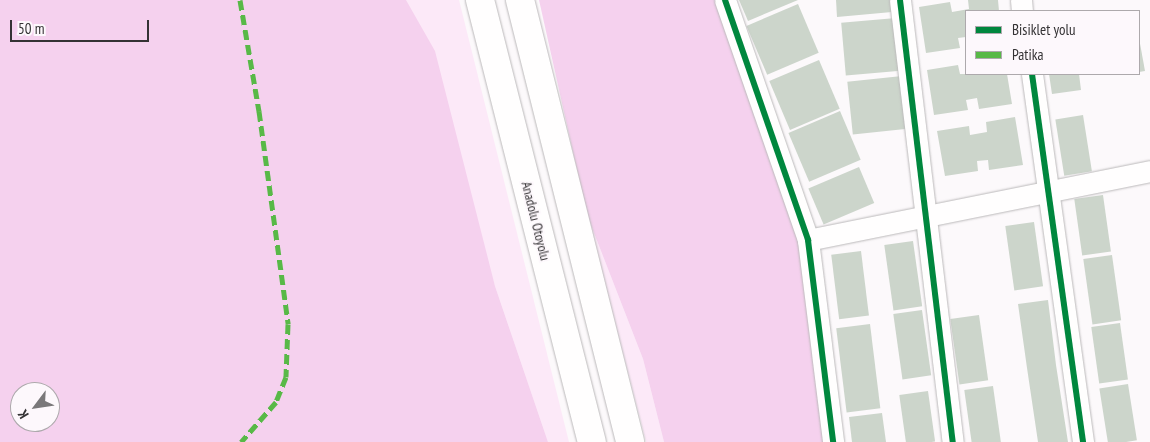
<!DOCTYPE html>
<style>
body{margin:0}
#map{position:relative;width:1150px;height:442px;overflow:hidden;background:#fcf9fb;font-family:"PT Sans Narrow",sans-serif}
div>[style]{position:absolute}
[style*='--x']{left:calc(var(--x)*1px);top:calc(var(--y)*1px);width:calc(var(--w)*1px);rotate:calc(var(--a)*1deg)}
.green>*{inset:0;background:#fce9f8}
.forest>*{inset:0;background:#f5d1ee}
.building>*{inset:0;background:#ccd5cb;transform-origin:0 0}
.roads{filter:drop-shadow(0 0 1px #bbb9ba) drop-shadow(0 0 1px #bbb9ba)}
.minor>*{height:21px;margin:-10.5px;padding:0 10.5px;transform-origin:10.5px;border-radius:10.5px;background:#fffefe}
.highway>*{height:28px;margin:-14px;padding:0 14px;transform-origin:14px;border-radius:14px;background:#fffefe}
.quiet>*{height:5px;margin-top:-2.5px;transform-origin:0;background:repeating-linear-gradient(90deg,#58b947 0 10px,transparent 0 15px)}
.cycleway>*{height:6px;margin:-3px;padding:0 3px;transform-origin:3px;border-radius:3px;background:#00873e}
span{translate:-50% -50%;white-space:nowrap;text-align:center;line-height:1.15;-webkit-text-stroke:4px #fdf8fc;paint-order:stroke}
.street-label{font-size:14px;color:#343234}
.legend{position:absolute;left:965px;top:10px;width:175px;height:65px;box-sizing:border-box;background:#fdf8fc;border:1px solid #ada9ac;margin:0;padding:6px 9px;list-style:none;font-size:15px;color:#343234}
.legend li{display:flex;align-items:center;gap:10px;height:25px}
.legend b{width:25px;border:1px solid #ada9ac}
.north{position:absolute;left:10px;top:382px;width:50px;height:50px;box-sizing:border-box;background:#fdf8fc;border:1px solid #ada9ac;border-radius:50%;rotate:239deg;font-size:14px;font-weight:700;line-height:20px;text-align:center;color:#343234}
.north::after{content:'';display:block;margin:auto;width:18px;height:22px;background:#7a787a;clip-path:polygon(50% 0,100% 100%,50% 72%,0 100%)}
.scale{position:absolute;left:10px;top:20px;width:139px;height:22px;box-sizing:border-box;border:2px solid #343234;border-top:0;padding-left:6px;font-size:15px;line-height:18px;white-space:nowrap;color:#343234;-webkit-text-stroke:4px #fdf8fc;paint-order:stroke}
</style>
<div id="map">
<div class="green">
<div style="clip-path:polygon(406px 0,459px 0,569px 442px,548px 442px,495px 286px)"></div>
<div style="clip-path:polygon(587px 215px,643px 359px,664px 442px,646px 442px)"></div>
</div>
<div class="forest">
<div style="clip-path:polygon(evenodd,0 0,406px 0,435px 51px,495px 286px,548px 442px,0 442px,0 0,20px 392px,50px 392px,50px 422px,20px 422px,20px 392px)"></div>
<div style="clip-path:polygon(539px 0,725px 0,808px 240px,833px 442px,664px 442px,643px 359px,587px 215px)"></div>
</div>
<div class="building">
<div style="clip-path:polygon(739px 0,798px 0,748px 21px)"></div>
<div style="clip-path:polygon(836px 0,891px 0,892px 12px,837px 17px)"></div>
<div style="clip-path:polygon(968px 0,998px 0,999px 11px,966px 11px,966px 37px,958px 38px,960px 48px,926px 53px,919px 7px,950px 2px,952px 12px,969px 9px)"></div>
<div style="left:798px;top:4px;width:53px;height:56px;rotate:67deg"></div>
<div style="left:896px;top:18px;width:53px;height:55px;rotate:85deg"></div>
<div style="clip-path:polygon(1139px 38px,1145px 71px,1139px 72px)"></div>
<div style="left:819px;top:60px;width:53px;height:54px;rotate:67deg"></div>
<div style="clip-path:polygon(958px 65px,960px 74px,1007px 74px,1012px 104px,979px 109px,977px 98px,966px 100px,968px 110px,934px 115px,927px 70px)"></div>
<div style="clip-path:polygon(1049px 74px,1079px 74px,1081px 90px,1052px 94px)"></div>
<div style="left:902px;top:76px;width:53px;height:55px;rotate:84deg"></div>
<div style="left:840px;top:111px;width:53px;height:56px;rotate:67deg"></div>
<div style="left:1083px;top:115px;width:57px;height:28px;rotate:81deg"></div>
<div style="clip-path:polygon(1015px 117px,1023px 165px,989px 170px,988px 160px,977px 161px,978px 171px,945px 176px,937px 131px,969px 126px,970px 135px,987px 132px,986px 122px)"></div>
<div style="left:859px;top:167px;width:39px;height:55px;rotate:67deg"></div>
<div style="left:1103px;top:195px;width:57px;height:29px;rotate:82deg"></div>
<div style="left:1034px;top:222px;width:65px;height:29px;rotate:82deg"></div>
<div style="left:913px;top:241px;width:66px;height:29px;rotate:82deg"></div>
<div style="left:861px;top:251px;width:65px;height:30px;rotate:83deg"></div>
<div style="left:1112px;top:255px;width:66px;height:29px;rotate:82deg"></div>
<div style="clip-path:polygon(1048px 300px,1056px 365px,1068px 442px,1038px 442px,1027px 368px,1018px 304px)"></div>
<div style="left:922px;top:310px;width:66px;height:29px;rotate:82deg"></div>
<div style="left:979px;top:315px;width:66px;height:29px;rotate:82deg"></div>
<div style="left:1120px;top:323px;width:57px;height:29px;rotate:82deg"></div>
<div style="left:870px;top:324px;width:85px;height:34px;rotate:83deg"></div>
<div style="left:1128px;top:384px;width:57px;height:29px;rotate:81deg"></div>
<div style="left:993px;top:386px;width:57px;height:29px;rotate:82deg"></div>
<div style="left:928px;top:391px;width:51px;height:29px;rotate:82deg"></div>
<div style="clip-path:polygon(882px 413px,886px 442px,852px 442px,849px 417px)"></div>
</div>
<div class="roads">
<div class="minor">
<div style="--x:725;--y:0;--w:254;--a:70.9"></div>
<div style="--x:808;--y:240;--w:204;--a:82.9"></div>
<div style="--x:900;--y:0;--w:445;--a:83.2"></div>
<div style="--x:1021;--y:0;--w:11;--a:85"></div>
<div style="--x:1032;--y:74;--w:372;--a:82.1"></div>
<div style="--x:808;--y:240;--w:349;--a:-11.4"></div>
</div>
<div class="highway">
<div style="--x:480;--y:0;--w:456;--a:75.8"></div>
<div style="--x:520;--y:0;--w:455;--a:76"></div>
</div>
</div>
<div class="quiet">
<div style="--x:240;--y:0;--w:113;--a:80.3"></div>
<div style="--x:259;--y:111;--w:215;--a:82.2"></div>
<div style="--x:288;--y:324;--w:53;--a:92.2"></div>
<div style="--x:286;--y:377;--w:27;--a:112"></div>
<div style="--x:276;--y:402;--w:53;--a:131.2"></div>
</div>
<div class="cycleway">
<div style="--x:725;--y:0;--w:254;--a:70.9"></div>
<div style="--x:808;--y:240;--w:204;--a:82.9"></div>
<div style="--x:900;--y:0;--w:445;--a:83.2"></div>
<div style="--x:1032;--y:74;--w:372;--a:82.1"></div>
</div>
<div class="street-label">
<span style="left:536px;top:221px;rotate:76deg">Anadolu Otoyolu</span>
</div>
<ul class="legend">
<li><b style="height:6px;background:#00873e"></b>Bisiklet yolu</li>
<li><b style="height:6px;background:#58b947"></b>Patika</li>
</ul>
<div class="north">K</div>
<div class="scale">50 m</div>
</div>
